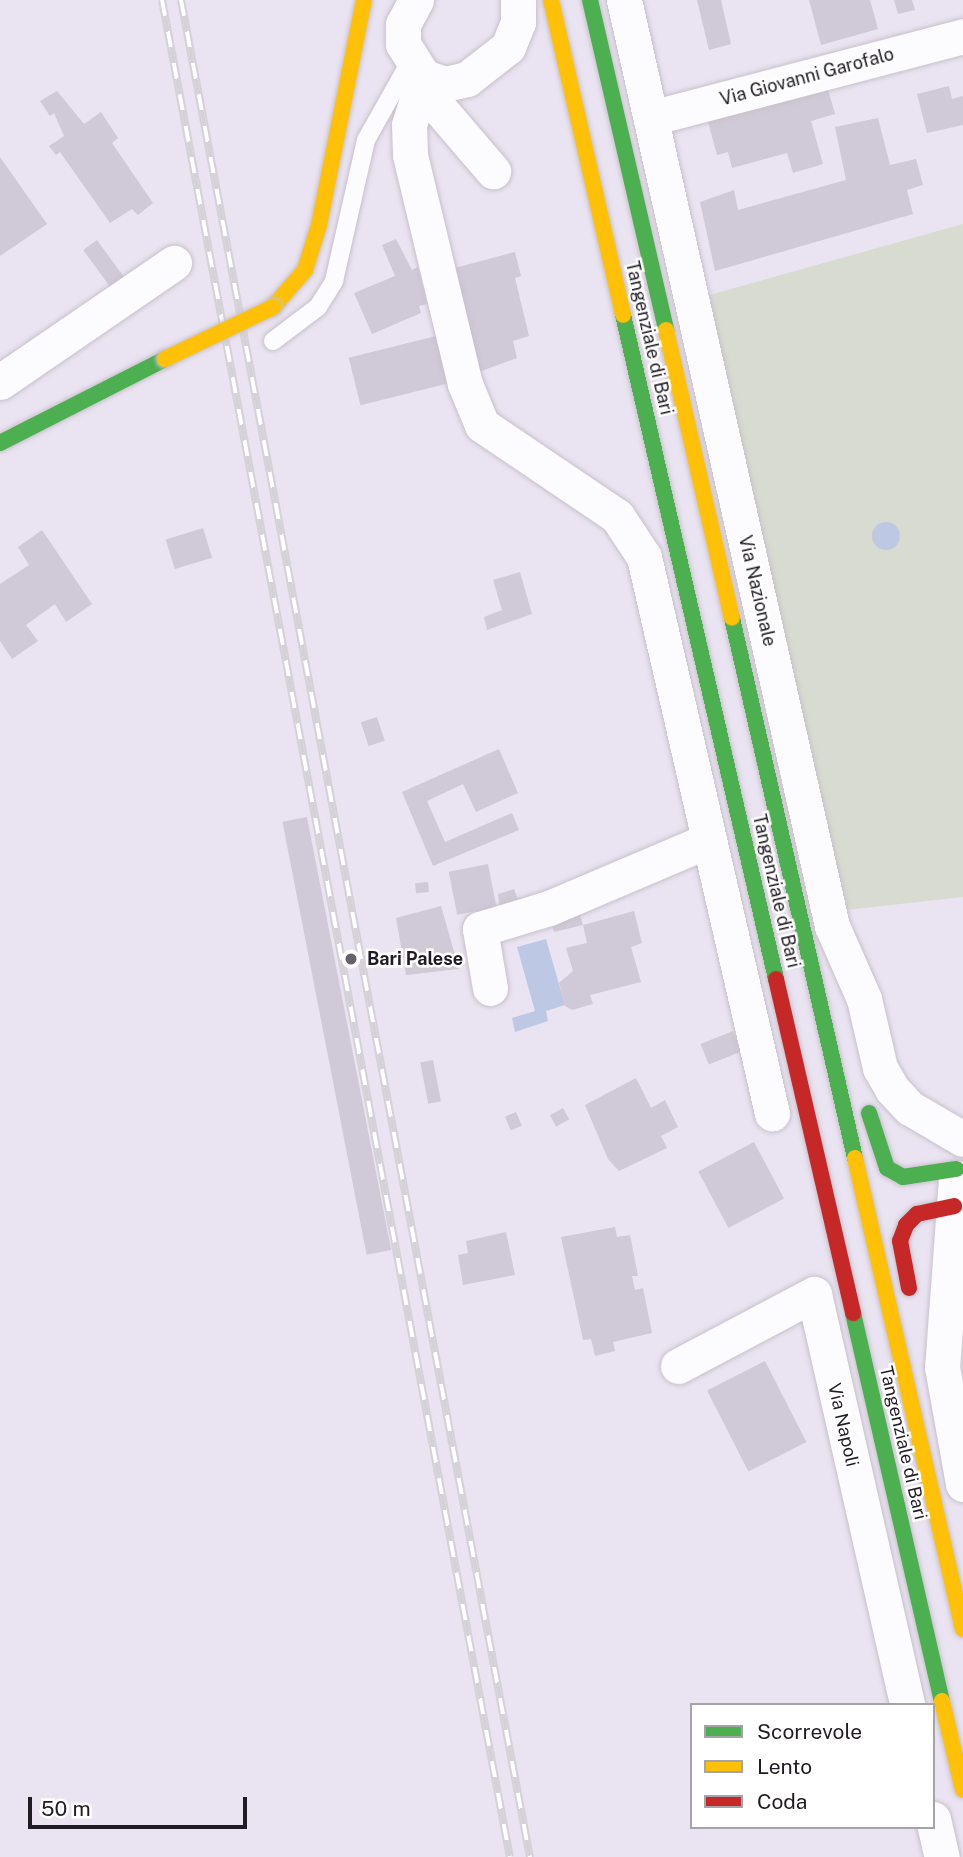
<!DOCTYPE html>
<style>
body{margin:0}
#map{position:relative;width:963px;height:1857px;overflow:hidden;background:#eae3f1;font-family:"Public Sans",sans-serif}
div>[style]{position:absolute}
[style*='--x']{left:calc(var(--x)*1px);top:calc(var(--y)*1px);width:calc(var(--w)*1px);rotate:calc(var(--a)*1deg)}
.green>*{inset:0;background:#d8dbcf}
.water>*{inset:0;background:#bdc8e5}
.round{border-radius:50%}
.building>*{inset:0;background:#d0c9d7;transform-origin:0 0}
.roads{filter:drop-shadow(0 0 2px #c7c1cb) drop-shadow(0 0 2px #c7c1cb)}
.lane>*{height:18px;margin:-9px;padding:0 9px;transform-origin:9px;border-radius:9px;background:#fcfbfd}
.street>*{height:35px;margin:-17.5px;padding:0 17.5px;transform-origin:17.5px;border-radius:17.5px;background:#fcfbfd}
.fast>*{height:16px;margin:-8px;padding:0 8px;transform-origin:8px;border-radius:8px;background:#4caf50}
.slow>*{height:16px;margin:-8px;padding:0 8px;transform-origin:8px;border-radius:8px;background:#ffc107}
.jam>*{height:16px;margin:-8px;padding:0 8px;transform-origin:8px;border-radius:8px;background:#c62828}
.rail>*{height:8px;margin-top:-4px;transform-origin:0;background:repeating-linear-gradient(90deg,#fff 0 16px,#d5d2d7 0 32px);box-sizing:border-box;border-block:2px solid #d5d2d7}
.bridges{filter:drop-shadow(0 0 2px #c7c1cb) drop-shadow(0 0 2px #c7c1cb)}
.slow-bridge>*{height:16px;margin:-8px;padding:0 8px;transform-origin:8px;border-radius:8px;background:#ffc107}
.dots>*{width:19px;height:19px;translate:-50% -50%;box-sizing:border-box;border:4px solid #fff;border-radius:50%}
span{translate:-50% -50%;white-space:nowrap;text-align:center;line-height:1.15;-webkit-text-stroke:5px #fff;paint-order:stroke}
.street-label{font-size:18px;color:#201b24}
.poi-label{font-size:18px;color:#201b24;font-weight:700}
.left{translate:0 -50%;text-align:left}
.legend{position:absolute;left:690px;top:1703px;width:245px;height:126px;box-sizing:border-box;background:#fff;border:2px solid #a6a4a7;margin:0;padding:9px 12px;list-style:none;font-size:21px;color:#201b24}
.legend li{display:flex;align-items:center;gap:14px;height:35px}
.legend b{width:35px;border:2px solid #a6a4a7}
.scale{position:absolute;left:28px;top:1797px;width:219px;height:32px;box-sizing:border-box;border:4px solid #201b24;border-top:0;padding-left:9px;font-size:21px;line-height:24px;white-space:nowrap;color:#201b24;-webkit-text-stroke:5px #fff;paint-order:stroke}
</style>
<div id="map">
<div class="green">
<div style="clip-path:polygon(963px 224px,963px 897px,846px 910px,706px 296px)"></div>
</div>
<div class="water">
<div class="round" style="left:872px;top:522px;width:28px;height:28px"></div>
<div style="clip-path:polygon(546px 939px,565px 1005px,546px 1011px,548px 1021px,515px 1032px,512px 1018px,535px 1011px,517px 947px)"></div>
</div>
<div class="building">
<div style="clip-path:polygon(697px 0,721px 0,731px 44px,709px 50px)"></div>
<div style="clip-path:polygon(809px 0,870px 0,878px 29px,821px 45px)"></div>
<div style="clip-path:polygon(894px 0,912px 0,915px 10px,898px 14px)"></div>
<div style="clip-path:polygon(827px 86px,835px 114px,811px 121px,823px 164px,793px 173px,787px 153px,732px 168px,728px 152px,717px 155px,707px 118px)"></div>
<div style="clip-path:polygon(949px 86px,952px 99px,963px 96px,963px 125px,927px 133px,917px 94px)"></div>
<div style="clip-path:polygon(57px 91px,84px 124px,101px 112px,118px 138px,112px 143px,153px 203px,138px 215px,132px 209px,110px 223px,60px 152px,56px 155px,49px 146px,64px 136px,54px 113px,50px 116px,40px 101px)"></div>
<div style="clip-path:polygon(878px 118px,890px 165px,916px 159px,923px 185px,907px 190px,913px 214px,715px 271px,700px 202px,734px 190px,738px 210px,846px 180px,835px 127px)"></div>
<div style="clip-path:polygon(0 157px,47px 224px,0 256px)"></div>
<div style="clip-path:polygon(396px 239px,412px 270px,418px 267px,427px 304px,419px 306px,421px 313px,372px 334px,354px 293px,395px 276px,382px 245px)"></div>
<div style="left:97px;top:240px;width:47px;height:17px;rotate:54deg"></div>
<div style="clip-path:polygon(515px 252px,521px 276px,515px 278px,529px 336px,513px 341px,517px 358px,473px 374px,447px 270px)"></div>
<div style="left:436px;top:336px;width:49px;height:90px;rotate:76deg"></div>
<div style="left:203px;top:528px;width:31px;height:39px;rotate:73deg"></div>
<div style="clip-path:polygon(42px 530px,92px 604px,66px 622px,55px 604px,26px 625px,38px 641px,12px 659px,0 641px,0 584px,29px 565px,18px 547px)"></div>
<div style="clip-path:polygon(520px 572px,532px 614px,487px 630px,484px 617px,502px 610px,493px 580px)"></div>
<div style="left:377px;top:717px;width:25px;height:17px;rotate:72deg"></div>
<div style="clip-path:polygon(499px 749px,518px 793px,476px 812px,463px 784px,427px 801px,445px 842px,512px 813px,519px 830px,433px 866px,402px 792px)"></div>
<div style="left:307px;top:817px;width:441px;height:25px;rotate:79deg"></div>
<div style="left:488px;top:864px;width:44px;height:40px;rotate:79deg"></div>
<div style="left:428px;top:882px;width:10px;height:13px;rotate:84deg"></div>
<div style="clip-path:polygon(514px 889px,518px 900px,500px 908px,498px 894px)"></div>
<div style="clip-path:polygon(441px 906px,459px 969px,406px 975px,396px 918px)"></div>
<div style="clip-path:polygon(579px 911px,583px 925px,554px 932px,551px 922px)"></div>
<div style="clip-path:polygon(634px 911px,642px 943px,631px 947px,641px 982px,590px 995px,593px 1004px,572px 1010px,565px 1006px,559px 983px,573px 971px,566px 948px,587px 943px,583px 925px)"></div>
<div style="left:733px;top:1031px;width:22px;height:35px;rotate:68deg"></div>
<div style="left:433px;top:1060px;width:42px;height:13px;rotate:79deg"></div>
<div style="clip-path:polygon(636px 1078px,651px 1108px,665px 1100px,678px 1127px,661px 1136px,667px 1148px,619px 1171px,608px 1159px,585px 1105px)"></div>
<div style="left:563px;top:1108px;width:13px;height:15px;rotate:61deg"></div>
<div style="left:516px;top:1112px;width:15px;height:12px;rotate:67deg"></div>
<div style="left:754px;top:1142px;width:64px;height:63px;rotate:62deg"></div>
<div style="clip-path:polygon(615px 1227px,617px 1237px,630px 1235px,638px 1276px,632px 1276px,635px 1290px,643px 1288px,652px 1333px,613px 1342px,615px 1351px,595px 1356px,591px 1339px,583px 1340px,561px 1237px)"></div>
<div style="clip-path:polygon(506px 1232px,515px 1275px,463px 1285px,458px 1255px,468px 1253px,466px 1241px)"></div>
<div style="left:765px;top:1361px;width:91px;height:65px;rotate:63deg"></div>
</div>
<div class="roads">
<div class="lane">
<div style="--x:273;--y:341;--w:56;--a:-37.1"></div>
<div style="--x:318;--y:307;--w:31;--a:-58"></div>
<div style="--x:334;--y:281;--w:145;--a:-77.2"></div>
<div style="--x:366;--y:140;--w:90;--a:-60.6"></div>
</div>
<div class="street">
<div style="--x:416;--y:0;--w:27;--a:118"></div>
<div style="--x:403;--y:24;--w:20;--a:90"></div>
<div style="--x:403;--y:44;--w:39;--a:58"></div>
<div style="--x:424;--y:77;--w:22;--a:18"></div>
<div style="--x:445;--y:84;--w:23;--a:-13"></div>
<div style="--x:467;--y:79;--w:52;--a:-38"></div>
<div style="--x:508;--y:47;--w:27;--a:-68"></div>
<div style="--x:518;--y:22;--w:22;--a:-90"></div>
<div style="--x:624;--y:0;--w:949;--a:77.34"></div>
<div style="--x:832;--y:926;--w:80;--a:66.3"></div>
<div style="--x:864;--y:999;--w:71;--a:76.9"></div>
<div style="--x:880;--y:1068;--w:24;--a:60"></div>
<div style="--x:892;--y:1089;--w:26;--a:47"></div>
<div style="--x:910;--y:1108;--w:61;--a:30.3"></div>
<div style="--x:424;--y:77;--w:50;--a:107.4"></div>
<div style="--x:409;--y:125;--w:30;--a:88"></div>
<div style="--x:410;--y:155;--w:236;--a:76.5"></div>
<div style="--x:465;--y:384;--w:44;--a:67.5"></div>
<div style="--x:482;--y:425;--w:163;--a:34"></div>
<div style="--x:617;--y:516;--w:49;--a:56.6"></div>
<div style="--x:644;--y:557;--w:571;--a:77.04"></div>
<div style="--x:421;--y:87;--w:111;--a:49.4"></div>
<div style="--x:651;--y:118;--w:323;--a:-14.7"></div>
<div style="--x:0;--y:382;--w:211;--a:-34.4"></div>
<div style="--x:490;--y:988;--w:60;--a:-99.6"></div>
<div style="--x:480;--y:929;--w:72;--a:-16.9"></div>
<div style="--x:549;--y:908;--w:174;--a:-23"></div>
<div style="--x:956;--y:1178;--w:190;--a:94.2"></div>
<div style="--x:942;--y:1367;--w:119;--a:79.8"></div>
<div style="--x:678;--y:1366;--w:154;--a:-27.9"></div>
<div style="--x:814;--y:1294;--w:421;--a:77.2"></div>
<div style="--x:933;--y:1819;--w:39;--a:77"></div>
</div>
<div class="fast">
<div style="--x:590;--y:0;--w:339;--a:77"></div>
<div style="--x:623;--y:315;--w:681;--a:77.02"></div>
<div style="--x:0;--y:443;--w:185;--a:-27"></div>
<div style="--x:732;--y:618;--w:554;--a:77.17"></div>
<div style="--x:869;--y:1113;--w:58;--a:71.9"></div>
<div style="--x:887;--y:1168;--w:18;--a:29"></div>
<div style="--x:903;--y:1177;--w:54;--a:-8.6"></div>
<div style="--x:853;--y:1313;--w:398;--a:77.1"></div>
</div>
<div class="slow">
<div style="--x:551;--y:0;--w:323;--a:77.1"></div>
<div style="--x:273;--y:307;--w:49;--a:-49.1"></div>
<div style="--x:305;--y:270;--w:47;--a:-72.7"></div>
<div style="--x:319;--y:225;--w:229;--a:-78.7"></div>
<div style="--x:666;--y:330;--w:295;--a:77.1"></div>
<div style="--x:855;--y:1158;--w:483;--a:77.1"></div>
<div style="--x:942;--y:1701;--w:91;--a:76.7"></div>
</div>
<div class="jam">
<div style="--x:776;--y:979;--w:343;--a:77"></div>
<div style="--x:909;--y:1288;--w:48;--a:-100.8"></div>
<div style="--x:900;--y:1241;--w:17;--a:-69"></div>
<div style="--x:906;--y:1225;--w:16;--a:-45"></div>
<div style="--x:917;--y:1214;--w:38;--a:-12"></div>
</div>
</div>
<div class="rail">
<div style="--x:162;--y:0;--w:1889;--a:79.39"></div>
<div style="--x:181;--y:0;--w:1890;--a:79.36"></div>
</div>
<div class="bridges">
<div class="slow-bridge">
<div style="--x:165;--y:359;--w:120;--a:-25.7"></div>
</div>
</div>
<div class="dots">
<div style="left:351px;top:959px;background:#67616c"></div>
</div>
<div class="street-label">
<span style="left:807px;top:77px;rotate:-15deg">Via Giovanni Garofalo</span>
<span style="left:649px;top:338px;rotate:77deg">Tangenziale di Bari</span>
<span style="left:757px;top:591px;rotate:77deg">Via Nazionale</span>
<span style="left:776px;top:891px;rotate:77deg">Tangenziale di Bari</span>
<span style="left:843px;top:1425px;rotate:77deg">Via Napoli</span>
<span style="left:903px;top:1443px;rotate:77deg">Tangenziale di Bari</span>
</div>
<div class="poi-label">
<span class="left" style="left:367px;top:959px">Bari Palese</span>
</div>
<ul class="legend">
<li><b style="height:9px;background:#4caf50"></b>Scorrevole</li>
<li><b style="height:9px;background:#ffc107"></b>Lento</li>
<li><b style="height:9px;background:#c62828"></b>Coda</li>
</ul>
<div class="scale">50 m</div>
</div>
